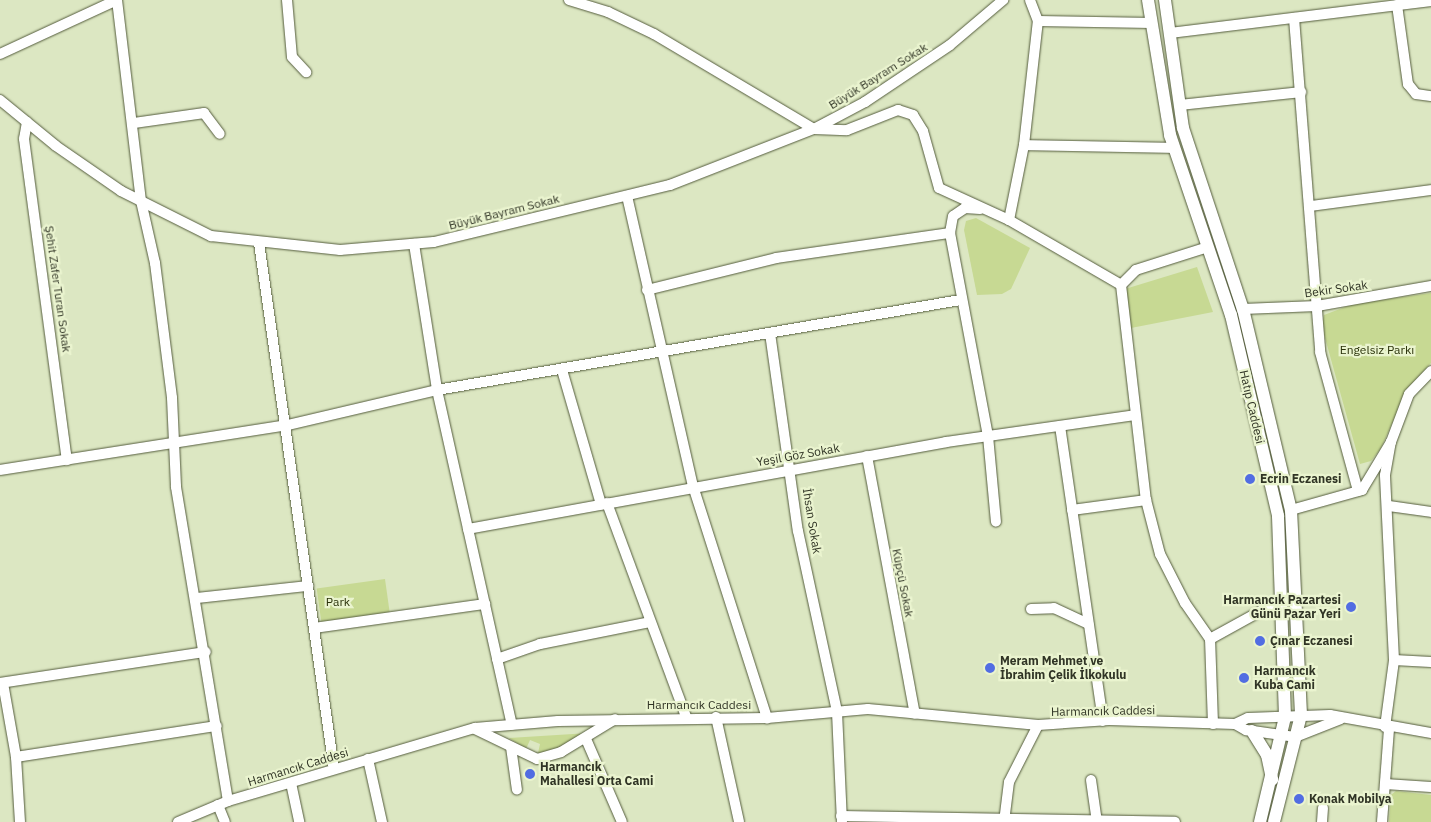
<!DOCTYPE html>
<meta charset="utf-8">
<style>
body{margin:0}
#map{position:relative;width:1431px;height:822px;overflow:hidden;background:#dce7c2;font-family:"IBM Plex Sans",sans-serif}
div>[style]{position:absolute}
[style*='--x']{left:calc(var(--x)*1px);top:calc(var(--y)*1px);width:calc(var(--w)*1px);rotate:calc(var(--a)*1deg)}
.green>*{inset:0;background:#c7d993;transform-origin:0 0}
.roads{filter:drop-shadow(0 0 1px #545c3d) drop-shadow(0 0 1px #545c3d)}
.minor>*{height:10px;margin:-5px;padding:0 5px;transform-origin:5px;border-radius:5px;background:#fff}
.major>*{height:12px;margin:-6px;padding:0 6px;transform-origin:6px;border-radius:6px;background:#fff}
.dots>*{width:14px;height:14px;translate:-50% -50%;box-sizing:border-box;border:2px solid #eaf4cf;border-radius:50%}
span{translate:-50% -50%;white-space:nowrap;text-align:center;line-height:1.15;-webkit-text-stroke:4.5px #eaf4cf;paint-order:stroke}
.street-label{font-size:12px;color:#303425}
.park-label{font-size:12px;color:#2a320a}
.poi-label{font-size:12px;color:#303425;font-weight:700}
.left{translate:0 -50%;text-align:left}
.right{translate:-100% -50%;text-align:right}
</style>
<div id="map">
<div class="green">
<div style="clip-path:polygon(976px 218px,1030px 248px,1011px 289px,1002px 294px,977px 295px,964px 230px,966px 221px)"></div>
<div style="clip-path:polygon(1197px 267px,1213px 312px,1131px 328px,1125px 289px)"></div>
<div style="clip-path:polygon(1431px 293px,1431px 363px,1408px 388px,1381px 448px,1371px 461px,1360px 464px,1322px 327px,1324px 315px,1353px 304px)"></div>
<div style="left:385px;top:579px;width:34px;height:69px;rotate:82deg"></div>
<div style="clip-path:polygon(589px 733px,550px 752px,538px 753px,540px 744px,530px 740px,526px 749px,509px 738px)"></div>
<div style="clip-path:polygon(1396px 791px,1431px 795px,1431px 822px,1389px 822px,1391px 795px)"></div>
</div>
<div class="roads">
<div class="minor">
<div style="--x:117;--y:0;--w:202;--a:83.2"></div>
<div style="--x:141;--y:201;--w:64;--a:77.3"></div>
<div style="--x:155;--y:263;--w:136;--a:82.8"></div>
<div style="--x:172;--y:398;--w:89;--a:87.4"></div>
<div style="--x:176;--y:487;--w:318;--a:80.6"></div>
<div style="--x:287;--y:0;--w:57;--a:85"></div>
<div style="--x:292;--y:57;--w:21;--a:47"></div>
<div style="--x:569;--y:0;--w:41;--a:17.1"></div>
<div style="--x:608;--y:12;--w:51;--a:25.6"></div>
<div style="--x:654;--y:34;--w:186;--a:30.7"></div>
<div style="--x:814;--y:129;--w:33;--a:2"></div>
<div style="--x:847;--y:130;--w:55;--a:-21.4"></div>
<div style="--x:898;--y:110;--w:16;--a:18"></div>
<div style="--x:913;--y:115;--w:19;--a:58"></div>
<div style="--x:923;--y:131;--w:59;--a:74.3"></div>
<div style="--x:939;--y:188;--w:77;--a:24.6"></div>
<div style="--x:1009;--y:220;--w:129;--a:30.1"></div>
<div style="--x:1397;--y:5;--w:80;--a:82.1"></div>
<div style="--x:1408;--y:84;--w:13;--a:51"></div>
<div style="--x:1416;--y:94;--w:15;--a:8"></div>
<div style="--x:1294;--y:18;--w:335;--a:85.5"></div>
<div style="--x:1320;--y:352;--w:144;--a:74.7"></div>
<div style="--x:1038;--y:21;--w:114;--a:1"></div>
<div style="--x:1170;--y:33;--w:263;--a:-7"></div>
<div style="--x:0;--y:54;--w:129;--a:-24.8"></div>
<div style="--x:0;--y:100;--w:72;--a:39.4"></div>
<div style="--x:56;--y:146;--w:79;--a:34.7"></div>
<div style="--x:121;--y:191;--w:101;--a:26.6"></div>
<div style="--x:211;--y:236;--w:130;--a:6.2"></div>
<div style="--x:340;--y:250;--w:94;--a:-4.9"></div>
<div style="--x:434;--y:242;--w:243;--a:-13.6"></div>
<div style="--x:670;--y:185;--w:155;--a:-21.3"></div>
<div style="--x:814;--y:129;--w:58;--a:-27.9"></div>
<div style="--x:865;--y:102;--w:102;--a:-33.8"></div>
<div style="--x:950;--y:45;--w:70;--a:-40.3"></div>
<div style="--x:1180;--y:105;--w:122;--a:-6.1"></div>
<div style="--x:27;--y:122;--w:17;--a:100"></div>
<div style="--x:24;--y:139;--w:324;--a:82.4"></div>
<div style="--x:134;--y:123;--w:71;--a:-8.1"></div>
<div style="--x:204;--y:113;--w:26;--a:53"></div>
<div style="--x:1024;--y:145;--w:150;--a:1.1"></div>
<div style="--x:627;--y:196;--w:297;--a:77.2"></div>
<div style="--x:693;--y:486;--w:244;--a:72.3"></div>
<div style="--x:1311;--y:206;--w:121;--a:-7.6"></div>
<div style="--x:980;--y:209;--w:15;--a:-176"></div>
<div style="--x:965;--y:208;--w:14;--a:146"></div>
<div style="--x:953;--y:216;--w:17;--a:100"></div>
<div style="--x:950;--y:233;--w:207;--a:79.4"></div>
<div style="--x:988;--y:436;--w:86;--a:84.7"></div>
<div style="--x:1009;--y:220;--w:76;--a:-78.7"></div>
<div style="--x:1024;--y:145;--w:125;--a:-83.6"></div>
<div style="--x:1038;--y:21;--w:22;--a:-111"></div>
<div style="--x:259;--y:243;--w:531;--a:81.89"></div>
<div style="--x:414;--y:244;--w:148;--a:81"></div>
<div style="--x:437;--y:390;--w:343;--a:77.4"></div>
<div style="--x:1208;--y:247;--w:76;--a:162.3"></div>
<div style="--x:1136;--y:270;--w:21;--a:135"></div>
<div style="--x:1121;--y:285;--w:216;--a:83.4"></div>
<div style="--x:1146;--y:500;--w:56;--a:75.5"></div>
<div style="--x:1160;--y:554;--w:55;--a:63"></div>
<div style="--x:1185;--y:603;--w:44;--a:55.2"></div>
<div style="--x:647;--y:290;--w:133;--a:-13.9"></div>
<div style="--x:776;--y:258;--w:176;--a:-8.2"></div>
<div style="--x:1243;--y:309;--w:74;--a:-2.3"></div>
<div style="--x:1317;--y:306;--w:116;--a:-10"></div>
<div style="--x:770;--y:333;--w:200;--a:82"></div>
<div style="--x:798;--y:531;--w:185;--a:77.8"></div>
<div style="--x:837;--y:712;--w:110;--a:87.4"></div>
<div style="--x:562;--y:370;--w:140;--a:73.8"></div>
<div style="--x:1060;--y:426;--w:298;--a:81.7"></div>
<div style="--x:867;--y:456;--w:262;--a:79.5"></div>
<div style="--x:0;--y:470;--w:291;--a:-8.9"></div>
<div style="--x:288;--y:425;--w:153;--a:-13.2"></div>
<div style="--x:437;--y:390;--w:531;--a:-9.76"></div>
<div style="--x:607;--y:503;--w:228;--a:69.7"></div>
<div style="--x:1389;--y:506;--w:42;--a:8.1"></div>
<div style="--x:1072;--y:510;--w:75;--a:-7.7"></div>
<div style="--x:1291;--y:510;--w:74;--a:-15.7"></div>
<div style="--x:1362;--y:490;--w:56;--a:-58.9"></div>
<div style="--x:1391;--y:442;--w:51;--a:-69.4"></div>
<div style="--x:1409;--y:394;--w:32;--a:-46"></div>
<div style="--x:468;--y:529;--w:486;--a:-10.3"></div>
<div style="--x:946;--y:442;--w:191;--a:-8.1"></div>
<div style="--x:197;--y:598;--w:112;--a:-6.2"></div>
<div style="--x:1031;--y:609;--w:23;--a:-2"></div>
<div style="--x:1054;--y:608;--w:38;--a:25"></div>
<div style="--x:314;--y:628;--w:173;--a:-8"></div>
<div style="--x:497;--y:659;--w:46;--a:-19.2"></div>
<div style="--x:540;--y:644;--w:112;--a:-11.3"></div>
<div style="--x:1394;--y:660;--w:37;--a:3"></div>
<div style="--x:0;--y:683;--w:208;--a:-8.6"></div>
<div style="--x:3;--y:683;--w:75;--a:80"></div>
<div style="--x:16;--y:757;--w:65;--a:86.5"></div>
<div style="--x:716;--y:717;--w:107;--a:77.6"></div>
<div style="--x:1213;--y:724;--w:85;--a:-92"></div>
<div style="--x:1210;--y:639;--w:81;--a:-28.8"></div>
<div style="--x:1235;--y:724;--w:13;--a:29"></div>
<div style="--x:1246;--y:730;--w:49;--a:8.1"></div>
<div style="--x:1295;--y:737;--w:49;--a:-21.4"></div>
<div style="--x:1385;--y:727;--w:68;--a:-82.3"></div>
<div style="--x:1394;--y:660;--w:185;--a:-92.8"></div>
<div style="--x:1385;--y:475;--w:34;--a:-80"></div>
<div style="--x:475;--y:729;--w:69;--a:25.8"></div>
<div style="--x:537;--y:759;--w:25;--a:-16"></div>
<div style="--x:561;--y:752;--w:63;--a:-31.4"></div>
<div style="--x:586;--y:739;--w:90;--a:66.6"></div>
<div style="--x:511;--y:747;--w:43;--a:82.1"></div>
<div style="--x:16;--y:757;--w:203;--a:-8.8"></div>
<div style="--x:368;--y:759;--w:65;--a:77.5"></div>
<div style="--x:1091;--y:780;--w:42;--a:81.9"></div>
<div style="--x:291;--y:783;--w:40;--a:78"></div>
<div style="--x:1385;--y:784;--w:46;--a:3.7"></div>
<div style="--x:218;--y:805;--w:18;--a:68"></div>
<div style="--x:841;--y:816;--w:334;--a:1"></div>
<div style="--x:178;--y:822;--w:54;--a:-22.8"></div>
<div style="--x:228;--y:801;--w:258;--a:-16.5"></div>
<div style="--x:475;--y:728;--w:83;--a:-4.8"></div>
<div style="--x:558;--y:721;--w:209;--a:-0.8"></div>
<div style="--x:767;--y:718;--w:101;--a:-5.1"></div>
<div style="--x:868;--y:709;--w:171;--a:5.4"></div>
<div style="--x:1038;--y:725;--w:71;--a:-4"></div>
<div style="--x:1109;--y:720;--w:126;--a:1.8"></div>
<div style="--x:1235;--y:724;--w:14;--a:-25"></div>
<div style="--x:1248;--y:718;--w:82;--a:-2.1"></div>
<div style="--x:1330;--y:715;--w:103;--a:10.1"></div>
<div style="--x:1004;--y:822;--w:40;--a:-82.9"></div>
<div style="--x:1009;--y:782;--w:64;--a:-63"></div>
<div style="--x:1322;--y:822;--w:14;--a:-86"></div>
<div style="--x:1382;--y:822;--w:94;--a:-85.7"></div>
</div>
<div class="major">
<div style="--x:1148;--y:0;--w:137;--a:80.7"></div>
<div style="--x:1170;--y:135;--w:190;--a:71.3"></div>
<div style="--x:1231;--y:315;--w:206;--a:76.8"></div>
<div style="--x:1278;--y:516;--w:201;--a:88"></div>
<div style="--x:1285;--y:717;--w:108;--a:103.4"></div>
<div style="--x:1165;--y:0;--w:129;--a:82"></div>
<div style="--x:1183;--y:128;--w:191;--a:71.7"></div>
<div style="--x:1243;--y:309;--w:207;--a:76.6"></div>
<div style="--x:1291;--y:510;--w:205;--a:87.2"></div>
<div style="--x:1301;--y:715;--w:110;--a:104.2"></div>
<div style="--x:1252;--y:731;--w:28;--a:58"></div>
<div style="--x:1267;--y:755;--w:25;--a:78"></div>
</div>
</div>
<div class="dots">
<div style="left:1250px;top:479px;background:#526de2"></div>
<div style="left:1351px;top:607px;background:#526de2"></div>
<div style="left:1260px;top:641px;background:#526de2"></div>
<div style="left:990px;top:668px;background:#526de2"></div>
<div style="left:1244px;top:678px;background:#526de2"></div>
<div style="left:530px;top:774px;background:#526de2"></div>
<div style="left:1299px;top:799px;background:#526de2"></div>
</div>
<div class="street-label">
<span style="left:878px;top:76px;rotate:-32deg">Büyük Bayram Sokak</span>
<span style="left:504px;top:212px;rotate:-14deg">Büyük Bayram Sokak</span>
<span style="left:58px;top:289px;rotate:82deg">Şehit Zafer Turan Sokak</span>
<span style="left:1336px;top:289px;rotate:-8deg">Bekir Sokak</span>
<span style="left:1252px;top:407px;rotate:77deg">Hatıp Caddesi</span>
<span style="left:798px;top:455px;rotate:-10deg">Yeşil Göz Sokak</span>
<span style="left:812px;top:521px;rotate:81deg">İhsan Sokak</span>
<span style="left:903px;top:583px;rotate:79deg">Küpçü Sokak</span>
<span style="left:699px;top:705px">Harmancık Caddesi</span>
<span style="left:1103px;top:711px;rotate:-1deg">Harmancık Caddesi</span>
<span style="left:298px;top:767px;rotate:-17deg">Harmancık Caddesi</span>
</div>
<div class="park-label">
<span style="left:1377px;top:350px">Engelsiz Parkı</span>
<span style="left:338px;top:602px">Park</span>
</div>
<div class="poi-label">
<span class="left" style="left:1260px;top:479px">Ecrin Eczanesi</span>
<span class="right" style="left:1341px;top:607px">Harmancık Pazartesi<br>Günü Pazar Yeri</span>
<span class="left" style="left:1270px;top:641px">Çınar Eczanesi</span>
<span class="left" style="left:1000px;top:668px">Meram Mehmet ve<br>İbrahim Çelik İlkokulu</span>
<span class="left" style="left:1254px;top:678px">Harmancık<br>Kuba Cami</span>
<span class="left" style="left:540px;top:774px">Harmancık<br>Mahallesi Orta Cami</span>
<span class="left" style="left:1309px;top:799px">Konak Mobilya</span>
</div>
</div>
